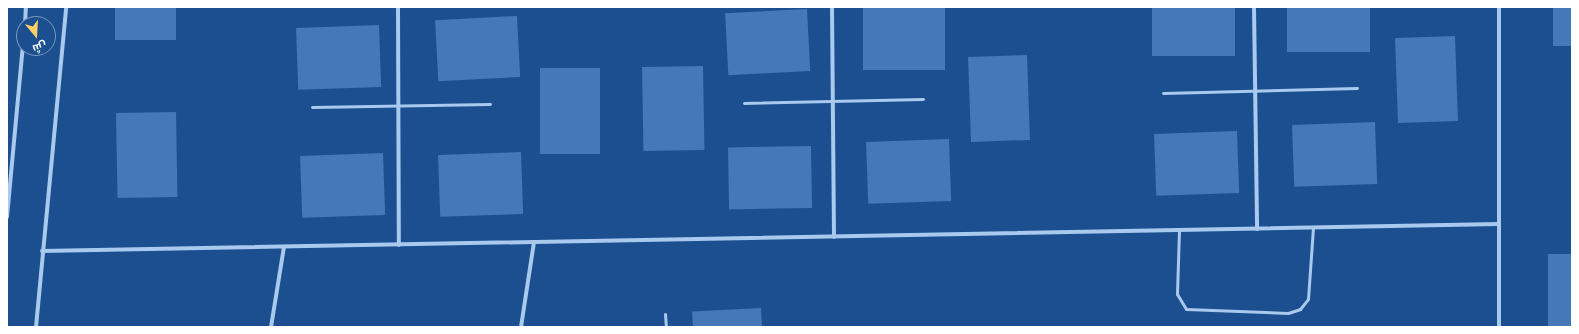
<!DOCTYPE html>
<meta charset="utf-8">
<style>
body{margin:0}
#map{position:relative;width:1579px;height:334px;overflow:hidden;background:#1b4f8f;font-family:Roboto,Cairo,sans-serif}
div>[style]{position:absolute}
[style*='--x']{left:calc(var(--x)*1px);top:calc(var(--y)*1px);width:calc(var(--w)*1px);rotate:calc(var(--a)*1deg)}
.building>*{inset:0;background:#4478b7;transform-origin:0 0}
.lane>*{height:3px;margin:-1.5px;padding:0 1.5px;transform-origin:1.5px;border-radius:1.5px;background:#a9c9ee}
.street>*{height:4px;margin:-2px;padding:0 2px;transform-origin:2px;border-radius:2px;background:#a9c9ee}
span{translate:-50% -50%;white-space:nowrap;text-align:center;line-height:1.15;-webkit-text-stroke:3px #1b4f8f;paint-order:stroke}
.frame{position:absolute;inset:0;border:8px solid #fff;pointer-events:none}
.north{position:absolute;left:16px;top:16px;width:40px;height:40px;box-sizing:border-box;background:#1b4f8f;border:1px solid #7695bc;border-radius:50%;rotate:162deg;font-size:11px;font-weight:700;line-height:16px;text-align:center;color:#fff}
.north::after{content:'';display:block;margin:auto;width:14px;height:18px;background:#ffd166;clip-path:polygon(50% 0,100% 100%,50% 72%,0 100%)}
</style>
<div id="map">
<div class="building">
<div style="left:115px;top:7px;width:61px;height:33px"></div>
<div style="left:863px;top:7px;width:82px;height:63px"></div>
<div style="left:1152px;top:7px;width:83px;height:49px"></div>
<div style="left:1287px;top:7px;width:83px;height:45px"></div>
<div style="left:1572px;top:7px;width:39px;height:19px;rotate:90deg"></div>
<div style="left:807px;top:9px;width:62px;height:82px;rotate:87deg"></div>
<div style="left:517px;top:16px;width:61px;height:82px;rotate:87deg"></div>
<div style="left:379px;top:25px;width:62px;height:83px;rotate:88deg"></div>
<div style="left:1455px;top:36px;width:85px;height:60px;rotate:88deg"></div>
<div style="left:1027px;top:55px;width:85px;height:59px;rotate:88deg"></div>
<div style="left:703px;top:66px;width:84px;height:61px;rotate:89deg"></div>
<div style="left:540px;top:68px;width:60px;height:86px"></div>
<div style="left:176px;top:112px;width:85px;height:60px;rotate:89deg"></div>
<div style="left:1375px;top:122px;width:62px;height:83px;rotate:88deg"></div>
<div style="left:1237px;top:131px;width:62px;height:83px;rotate:88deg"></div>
<div style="left:949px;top:139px;width:62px;height:83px;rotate:88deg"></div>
<div style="left:811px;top:146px;width:62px;height:83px;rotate:89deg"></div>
<div style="left:521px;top:152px;width:62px;height:83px;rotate:88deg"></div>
<div style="left:383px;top:153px;width:62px;height:83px;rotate:88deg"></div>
<div style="left:1548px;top:254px;width:24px;height:73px"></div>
<div style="left:761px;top:308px;width:19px;height:69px;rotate:87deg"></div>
</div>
<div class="lane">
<div style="--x:1163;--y:93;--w:194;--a:-1.5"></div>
<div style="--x:744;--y:103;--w:179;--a:-1.3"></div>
<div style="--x:312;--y:107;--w:178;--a:-1"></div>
<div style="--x:1179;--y:230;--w:64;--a:91.8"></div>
<div style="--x:1177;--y:294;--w:17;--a:59"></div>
<div style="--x:1186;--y:309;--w:102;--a:2.2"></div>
<div style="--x:1288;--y:313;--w:13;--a:-18"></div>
<div style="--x:1300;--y:309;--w:13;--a:-51"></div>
<div style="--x:1308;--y:299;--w:71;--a:-86"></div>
<div style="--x:665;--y:314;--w:13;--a:86"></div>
</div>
<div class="street">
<div style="--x:398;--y:7;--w:238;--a:89.8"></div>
<div style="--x:832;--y:7;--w:230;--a:89.5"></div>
<div style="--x:1254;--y:7;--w:222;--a:89.2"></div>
<div style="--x:25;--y:24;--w:17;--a:-87"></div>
<div style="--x:7;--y:217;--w:184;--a:-84.7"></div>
<div style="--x:42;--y:251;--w:1457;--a:-1.06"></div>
<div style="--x:36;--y:327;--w:321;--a:-84.6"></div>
<div style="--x:271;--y:327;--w:81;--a:-80.8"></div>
<div style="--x:521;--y:327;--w:86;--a:-81.3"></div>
<div style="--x:1499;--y:327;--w:320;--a:-90"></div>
</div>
<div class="frame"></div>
<div class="north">ش</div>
</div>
